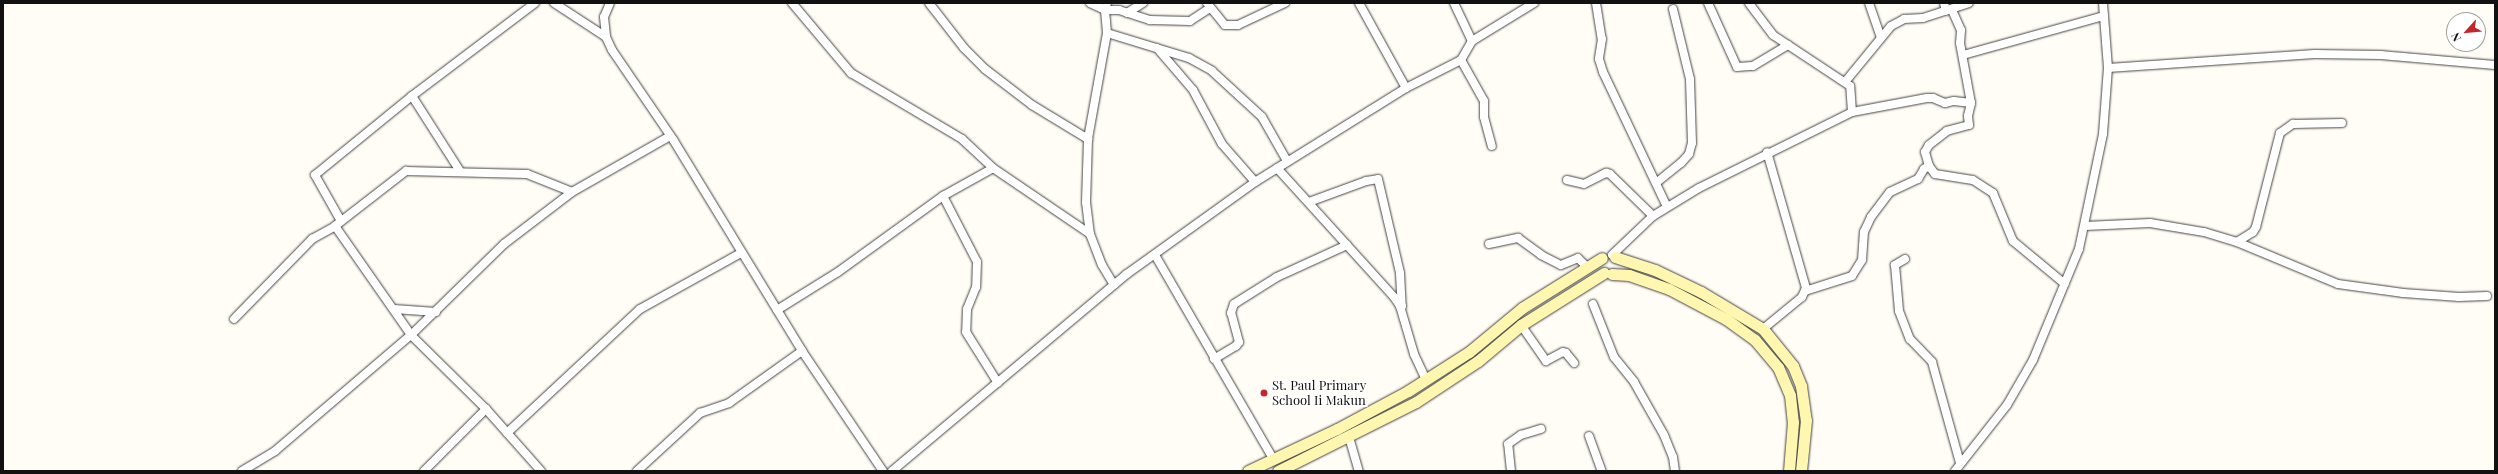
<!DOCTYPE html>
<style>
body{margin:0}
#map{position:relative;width:2498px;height:474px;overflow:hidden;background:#fffdf5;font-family:"Playfair Display",serif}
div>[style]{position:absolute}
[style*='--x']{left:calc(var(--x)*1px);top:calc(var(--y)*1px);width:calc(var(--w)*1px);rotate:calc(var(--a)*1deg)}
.roads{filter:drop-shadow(0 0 1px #444) drop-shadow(0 0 1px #444)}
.street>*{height:8px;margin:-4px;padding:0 4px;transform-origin:4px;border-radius:4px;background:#fff}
.secondary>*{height:11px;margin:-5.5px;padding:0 5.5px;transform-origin:5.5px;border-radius:5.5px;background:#fff6b0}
.dots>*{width:11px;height:11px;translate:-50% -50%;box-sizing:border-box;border:2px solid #fff;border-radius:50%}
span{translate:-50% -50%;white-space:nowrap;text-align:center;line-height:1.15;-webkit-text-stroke:4px #fff;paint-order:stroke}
.poi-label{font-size:13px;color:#111}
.left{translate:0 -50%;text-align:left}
.frame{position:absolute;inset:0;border:4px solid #111;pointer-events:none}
.north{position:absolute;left:2446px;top:12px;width:40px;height:40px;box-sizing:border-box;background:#fff;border:1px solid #a0a0a0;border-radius:50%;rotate:243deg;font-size:11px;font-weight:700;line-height:16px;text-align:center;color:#111}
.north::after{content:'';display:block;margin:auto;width:14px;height:18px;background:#c4262e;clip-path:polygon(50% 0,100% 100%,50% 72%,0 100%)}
</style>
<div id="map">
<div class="roads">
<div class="street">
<div style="--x:554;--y:3;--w:62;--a:33.2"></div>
<div style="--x:610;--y:3;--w:15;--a:113"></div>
<div style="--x:604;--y:17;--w:20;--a:84"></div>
<div style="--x:606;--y:37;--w:14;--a:65"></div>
<div style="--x:612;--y:50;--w:110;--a:55.7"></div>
<div style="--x:674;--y:141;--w:246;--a:58.6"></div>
<div style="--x:802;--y:351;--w:145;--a:56"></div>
<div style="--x:792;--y:3;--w:92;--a:49.9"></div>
<div style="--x:851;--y:73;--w:129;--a:30.7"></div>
<div style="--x:962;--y:139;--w:42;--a:43.1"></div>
<div style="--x:993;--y:168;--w:117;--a:34.2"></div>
<div style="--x:929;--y:3;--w:57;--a:52.1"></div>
<div style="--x:964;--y:48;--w:30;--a:45"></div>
<div style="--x:985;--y:69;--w:59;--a:37.5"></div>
<div style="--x:1032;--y:105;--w:66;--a:31.3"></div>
<div style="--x:1090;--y:3;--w:17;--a:25"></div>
<div style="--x:1105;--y:10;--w:14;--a:0"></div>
<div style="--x:1119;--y:10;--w:33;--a:18"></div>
<div style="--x:1150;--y:20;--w:40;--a:1.4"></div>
<div style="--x:1190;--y:21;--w:24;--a:-33"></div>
<div style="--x:1107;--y:3;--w:7;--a:106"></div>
<div style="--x:1105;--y:10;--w:23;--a:85"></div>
<div style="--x:1107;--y:33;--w:108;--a:100.2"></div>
<div style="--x:1088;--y:139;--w:63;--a:91.8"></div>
<div style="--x:1086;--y:202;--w:32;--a:83"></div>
<div style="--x:1090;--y:234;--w:33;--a:69"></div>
<div style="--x:1102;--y:265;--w:23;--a:59"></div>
<div style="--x:1207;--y:3;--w:28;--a:51"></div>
<div style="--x:1225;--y:25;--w:13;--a:0"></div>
<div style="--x:1238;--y:25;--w:52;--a:-25.1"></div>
<div style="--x:1359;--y:3;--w:97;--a:61.1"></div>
<div style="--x:1454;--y:3;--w:42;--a:64.7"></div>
<div style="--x:1596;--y:3;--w:36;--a:81"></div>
<div style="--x:1602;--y:39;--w:20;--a:99"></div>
<div style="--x:1599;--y:59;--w:14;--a:73"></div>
<div style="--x:1603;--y:72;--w:149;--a:64.6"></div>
<div style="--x:1708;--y:3;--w:70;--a:65.6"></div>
<div style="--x:1737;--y:67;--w:16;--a:-4"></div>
<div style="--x:1753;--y:66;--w:41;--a:-31"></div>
<div style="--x:1869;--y:3;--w:36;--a:71"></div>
<div style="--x:1944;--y:3;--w:8;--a:76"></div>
<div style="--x:1952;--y:10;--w:22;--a:66"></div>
<div style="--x:1961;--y:30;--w:13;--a:94"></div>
<div style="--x:1960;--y:43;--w:61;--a:79.6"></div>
<div style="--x:1971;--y:103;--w:13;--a:103"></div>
<div style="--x:1968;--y:116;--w:9;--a:84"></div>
<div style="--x:1969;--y:125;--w:23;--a:165"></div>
<div style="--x:1947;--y:131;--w:23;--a:142"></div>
<div style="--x:1929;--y:145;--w:8;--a:120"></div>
<div style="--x:1925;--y:152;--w:15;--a:74"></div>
<div style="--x:1929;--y:166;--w:10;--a:53"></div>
<div style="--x:1935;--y:174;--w:38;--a:9"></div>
<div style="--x:1973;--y:180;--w:24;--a:33"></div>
<div style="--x:1993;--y:193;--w:52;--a:67.4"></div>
<div style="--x:2013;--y:241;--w:67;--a:39.6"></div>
<div style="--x:1127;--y:13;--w:19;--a:-32"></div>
<div style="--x:1107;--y:33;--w:86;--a:17"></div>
<div style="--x:1189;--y:58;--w:26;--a:29"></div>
<div style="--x:1212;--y:71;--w:68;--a:42.6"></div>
<div style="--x:1262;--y:117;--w:51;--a:60.4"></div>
<div style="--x:1157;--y:48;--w:55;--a:49.4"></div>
<div style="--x:1193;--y:90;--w:61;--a:61.8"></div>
<div style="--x:1222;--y:144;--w:50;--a:49"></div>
<div style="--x:1963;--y:55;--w:146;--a:-15.5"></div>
<div style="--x:1461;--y:60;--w:47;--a:60.7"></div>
<div style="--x:1484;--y:101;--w:16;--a:90"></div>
<div style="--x:1484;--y:117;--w:30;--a:75"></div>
<div style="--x:2108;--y:68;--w:207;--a:-3.9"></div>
<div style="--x:2315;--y:54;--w:66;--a:0.9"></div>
<div style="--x:2381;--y:55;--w:114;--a:5"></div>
<div style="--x:1845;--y:82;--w:72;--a:-50.6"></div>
<div style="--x:1891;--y:26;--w:15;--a:-28"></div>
<div style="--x:1904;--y:19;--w:19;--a:-3"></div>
<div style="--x:1923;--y:18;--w:48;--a:-18.1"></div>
<div style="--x:412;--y:96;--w:89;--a:57.4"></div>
<div style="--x:1852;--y:112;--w:76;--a:-10.6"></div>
<div style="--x:1927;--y:98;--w:6;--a:0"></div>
<div style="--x:1933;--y:98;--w:13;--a:23"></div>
<div style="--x:1945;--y:103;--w:9;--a:-13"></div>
<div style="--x:1954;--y:101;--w:17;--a:7"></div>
<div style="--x:1277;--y:168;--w:174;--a:47.8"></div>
<div style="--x:1394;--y:297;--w:11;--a:56"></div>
<div style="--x:1400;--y:306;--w:50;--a:73.7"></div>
<div style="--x:1414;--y:354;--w:29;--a:65"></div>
<div style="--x:1567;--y:180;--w:17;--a:13"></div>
<div style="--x:1584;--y:184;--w:25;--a:-27"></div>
<div style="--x:1606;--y:173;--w:4;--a:14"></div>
<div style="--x:1610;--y:174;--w:60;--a:44.3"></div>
<div style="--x:1656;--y:183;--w:32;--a:-39"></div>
<div style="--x:1681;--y:163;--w:12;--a:-48"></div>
<div style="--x:1689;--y:154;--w:11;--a:-75"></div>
<div style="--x:1692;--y:143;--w:64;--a:-91.8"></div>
<div style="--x:1690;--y:79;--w:72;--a:-103.7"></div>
<div style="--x:943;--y:196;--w:74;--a:62.7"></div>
<div style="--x:977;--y:262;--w:25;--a:92"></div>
<div style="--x:976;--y:287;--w:24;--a:112"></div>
<div style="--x:967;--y:309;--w:23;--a:92"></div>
<div style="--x:966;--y:332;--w:60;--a:57.9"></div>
<div style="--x:1309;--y:202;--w:61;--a:-20.2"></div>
<div style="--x:1366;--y:181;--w:12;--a:-9"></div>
<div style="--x:1378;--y:179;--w:97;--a:76.8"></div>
<div style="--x:1400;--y:273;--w:33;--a:87"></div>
<div style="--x:1402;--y:306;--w:2;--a:180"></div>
<div style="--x:341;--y:221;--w:53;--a:-119.5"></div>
<div style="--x:315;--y:175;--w:125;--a:-39.2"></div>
<div style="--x:412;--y:96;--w:154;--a:-37.1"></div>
<div style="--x:335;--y:226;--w:133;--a:55.1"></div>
<div style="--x:411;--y:335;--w:105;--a:44.6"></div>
<div style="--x:486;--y:409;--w:83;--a:48.4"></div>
<div style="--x:2085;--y:226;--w:65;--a:-2.6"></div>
<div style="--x:2150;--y:223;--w:55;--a:9.5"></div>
<div style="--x:2204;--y:232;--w:34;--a:17"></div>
<div style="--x:2237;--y:242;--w:19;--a:-32"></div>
<div style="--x:2253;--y:232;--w:6;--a:-59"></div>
<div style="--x:2256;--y:227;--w:97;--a:-75.7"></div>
<div style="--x:2280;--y:133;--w:16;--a:-35"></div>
<div style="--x:2293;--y:124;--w:49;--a:-1.2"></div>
<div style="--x:2237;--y:242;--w:109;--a:22.6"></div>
<div style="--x:2338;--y:284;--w:66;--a:7.9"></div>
<div style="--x:2403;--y:293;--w:56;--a:4.1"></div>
<div style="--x:2459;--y:297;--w:28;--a:-2"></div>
<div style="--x:1489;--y:244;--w:30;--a:-12"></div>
<div style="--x:1518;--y:238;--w:29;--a:36"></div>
<div style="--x:1541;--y:255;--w:22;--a:27"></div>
<div style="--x:1561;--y:265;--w:18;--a:-22"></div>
<div style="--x:1578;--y:258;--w:11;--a:45"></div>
<div style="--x:1155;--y:255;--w:237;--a:59.9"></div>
<div style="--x:1612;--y:255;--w:57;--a:-43.6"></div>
<div style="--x:1653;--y:216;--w:54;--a:-31.3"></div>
<div style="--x:1699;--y:188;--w:171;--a:-26.4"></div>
<div style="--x:1852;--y:112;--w:26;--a:-94"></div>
<div style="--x:1850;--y:86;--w:92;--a:-146.5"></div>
<div style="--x:1773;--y:35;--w:40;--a:-127"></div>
<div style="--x:1905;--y:259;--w:12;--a:149"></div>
<div style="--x:1895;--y:265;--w:46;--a:85"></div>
<div style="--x:1899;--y:311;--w:30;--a:69"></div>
<div style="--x:1910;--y:339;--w:32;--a:46"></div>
<div style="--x:1932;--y:362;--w:105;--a:74.5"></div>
<div style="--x:1805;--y:291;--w:49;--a:-17.7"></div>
<div style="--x:1852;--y:276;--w:19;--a:-58"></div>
<div style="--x:1862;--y:260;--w:28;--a:-86"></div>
<div style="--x:1864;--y:232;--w:17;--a:-65"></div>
<div style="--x:1871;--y:217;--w:31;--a:-53"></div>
<div style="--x:1890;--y:192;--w:31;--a:-25"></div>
<div style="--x:1918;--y:179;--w:12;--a:-59"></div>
<div style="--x:1924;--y:169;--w:6;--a:-31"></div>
<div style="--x:1593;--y:304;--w:57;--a:68.4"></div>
<div style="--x:1614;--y:357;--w:32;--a:51"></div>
<div style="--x:1634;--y:382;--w:61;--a:60.5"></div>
<div style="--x:1664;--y:435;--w:24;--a:68"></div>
<div style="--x:1673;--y:457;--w:14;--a:82"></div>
<div style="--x:394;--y:309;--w:42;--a:4.1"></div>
<div style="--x:777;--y:310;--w:72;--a:-31.9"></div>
<div style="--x:838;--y:272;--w:130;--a:-35.9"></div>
<div style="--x:943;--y:196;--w:57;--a:-29.2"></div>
<div style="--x:234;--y:319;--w:112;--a:-45.7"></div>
<div style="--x:312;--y:239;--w:26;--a:-29"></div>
<div style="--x:335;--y:226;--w:90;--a:-37.8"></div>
<div style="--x:406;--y:171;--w:121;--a:1.4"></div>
<div style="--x:527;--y:174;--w:48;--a:21.8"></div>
<div style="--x:1521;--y:325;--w:44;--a:55.2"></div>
<div style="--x:1546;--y:361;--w:19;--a:-28"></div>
<div style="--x:1563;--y:352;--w:3;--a:18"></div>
<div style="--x:1566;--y:353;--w:13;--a:51"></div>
<div style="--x:1763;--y:329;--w:50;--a:-39.4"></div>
<div style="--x:1802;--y:297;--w:10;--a:-66"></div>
<div style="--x:1806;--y:288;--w:141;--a:-106"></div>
<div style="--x:1214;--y:359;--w:26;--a:-31"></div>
<div style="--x:1236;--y:346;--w:5;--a:-53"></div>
<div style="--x:1239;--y:342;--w:30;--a:-105"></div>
<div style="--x:1231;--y:313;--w:9;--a:-72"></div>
<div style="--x:1234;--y:304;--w:51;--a:-32.1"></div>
<div style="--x:1277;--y:277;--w:77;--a:-24.6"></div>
<div style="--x:507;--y:433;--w:182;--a:-43"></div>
<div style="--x:640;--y:309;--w:115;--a:-29"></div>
<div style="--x:1589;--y:436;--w:37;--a:70"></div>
<div style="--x:1349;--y:437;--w:35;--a:74"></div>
<div style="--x:242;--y:471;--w:39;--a:-31"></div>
<div style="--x:275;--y:451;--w:179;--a:-40.5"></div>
<div style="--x:411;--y:335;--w:130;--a:-44.4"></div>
<div style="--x:504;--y:244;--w:86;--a:-37.4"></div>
<div style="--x:572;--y:192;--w:113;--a:-29.7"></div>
<div style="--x:424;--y:471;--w:88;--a:-45"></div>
<div style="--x:637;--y:471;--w:86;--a:-42.6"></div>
<div style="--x:700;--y:413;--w:31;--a:-19"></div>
<div style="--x:729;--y:403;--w:90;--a:-35.5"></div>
<div style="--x:892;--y:471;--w:307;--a:-40"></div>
<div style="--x:1127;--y:274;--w:158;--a:-35.7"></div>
<div style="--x:1255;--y:182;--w:178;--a:-31.9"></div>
<div style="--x:1406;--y:88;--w:62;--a:-27"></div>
<div style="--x:1461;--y:60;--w:22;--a:-60"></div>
<div style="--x:1472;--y:41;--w:73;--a:-31.5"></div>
<div style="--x:1511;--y:471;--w:27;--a:-96"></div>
<div style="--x:1508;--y:444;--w:16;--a:-35"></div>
<div style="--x:1521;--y:435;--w:21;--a:-17"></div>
<div style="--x:1955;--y:471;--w:84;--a:-51.8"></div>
<div style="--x:2007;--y:405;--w:52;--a:-60"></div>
<div style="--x:2033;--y:360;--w:120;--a:-67.5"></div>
<div style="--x:2079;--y:249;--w:117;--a:-78.2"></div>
<div style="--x:2103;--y:134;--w:66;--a:-85.7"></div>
<div style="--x:2108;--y:68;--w:65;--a:-94.4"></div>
</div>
<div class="secondary">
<div style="--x:1615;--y:257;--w:42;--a:18"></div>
<div style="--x:1655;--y:270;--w:51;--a:25.6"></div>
<div style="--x:1701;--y:292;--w:72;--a:30.8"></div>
<div style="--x:1763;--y:329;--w:48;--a:51"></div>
<div style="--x:1793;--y:366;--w:22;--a:68"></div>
<div style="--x:1801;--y:386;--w:34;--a:82"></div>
<div style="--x:1806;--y:420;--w:51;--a:95.6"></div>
<div style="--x:1612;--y:274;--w:17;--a:3"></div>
<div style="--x:1629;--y:275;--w:42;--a:19.3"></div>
<div style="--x:1669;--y:289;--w:64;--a:27.8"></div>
<div style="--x:1726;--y:319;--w:36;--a:36"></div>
<div style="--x:1755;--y:340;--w:35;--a:50"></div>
<div style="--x:1778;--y:367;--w:30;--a:67"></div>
<div style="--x:1790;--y:395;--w:27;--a:84"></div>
<div style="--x:1793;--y:422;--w:49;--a:94.7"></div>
<div style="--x:1248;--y:471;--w:98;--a:-25.3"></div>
<div style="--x:1337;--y:429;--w:81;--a:-28.2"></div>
<div style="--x:1408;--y:391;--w:72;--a:-32.6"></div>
<div style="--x:1469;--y:352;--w:69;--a:-39.7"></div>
<div style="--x:1522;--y:308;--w:94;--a:-32"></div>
<div style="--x:1278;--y:471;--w:154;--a:-26.6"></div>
<div style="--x:1416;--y:402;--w:74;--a:-33.5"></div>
<div style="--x:1478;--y:361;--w:56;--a:-39.9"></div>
<div style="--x:1521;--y:325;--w:98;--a:-32.1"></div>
</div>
</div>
<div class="dots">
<div style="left:1264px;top:393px;background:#c4262e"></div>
</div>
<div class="poi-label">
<span class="left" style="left:1272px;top:393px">St. Paul Primary<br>School Ii Makun</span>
</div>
<div class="frame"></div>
<div class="north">N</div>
</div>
